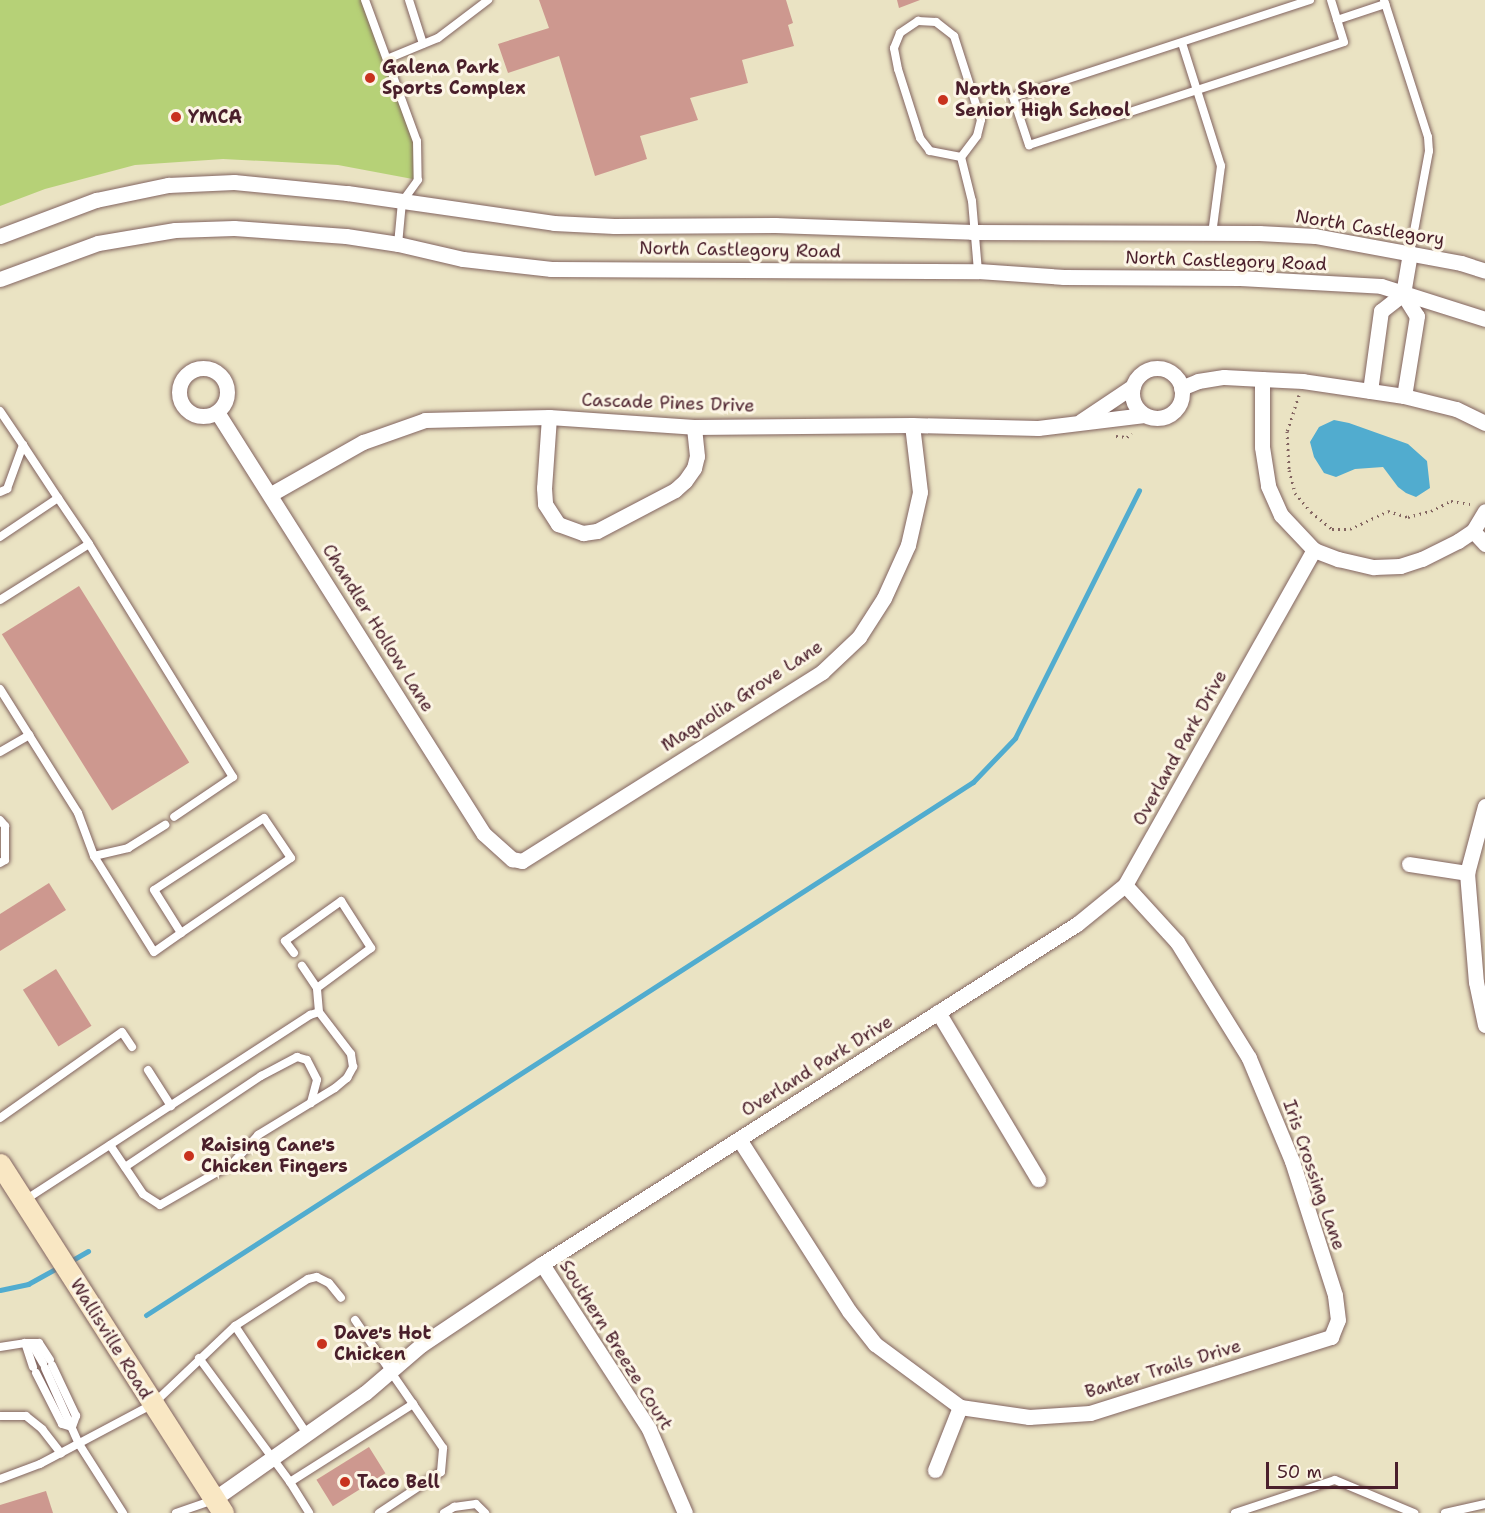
<!DOCTYPE html>
<style>
body{margin:0}
#map{position:relative;width:1485px;height:1513px;overflow:hidden;background:#eae3c3;font-family:"Shantell Sans",sans-serif}
div>[style]{position:absolute}
[style*='--x']{left:calc(var(--x)*1px);top:calc(var(--y)*1px);width:calc(var(--w)*1px);rotate:calc(var(--a)*1deg)}
.green>*{inset:0;background:#b6d177}
.water>*{inset:0;background:#51accf}
.stream>*{height:5px;margin:-2.5px;padding:0 2.5px;transform-origin:2.5px;border-radius:2.5px;background:#51accf}
.building>*{inset:0;background:#cd988f;transform-origin:0 0}
.path>*{height:3px;margin-top:-1.5px;transform-origin:0;background:repeating-linear-gradient(90deg,#826460 0 1.5px,transparent 0 6px)}
.roads{filter:drop-shadow(0 0 2px #826460) drop-shadow(0 0 2px #826460)}
.service>*{height:8px;margin:-4px;padding:0 4px;transform-origin:4px;border-radius:4px;background:#fff}
.minor>*{height:15px;margin:-7.5px;padding:0 7.5px;transform-origin:7.5px;border-radius:7.5px;background:#fff}
.minor>.ring{margin:-7.5px;padding:0;box-sizing:content-box;background:none;border:15px solid #fff;border-radius:50%}
.secondary>*{height:21px;margin:-10.5px;padding:0 10.5px;transform-origin:10.5px;border-radius:10.5px;background:#f9e7c3}
.dots>*{width:16px;height:16px;translate:-50% -50%;box-sizing:border-box;border:3px solid #fcf5e5;border-radius:50%}
span{translate:-50% -50%;white-space:nowrap;text-align:center;line-height:1.15;-webkit-text-stroke:6px #fcf5e5;paint-order:stroke}
.poi-label{font-size:18px;color:#4a1f2b;font-weight:700}
.left{translate:0 -50%;text-align:left}
.street-label{font-size:18px;color:#4a1f2b}
.scale{position:absolute;left:1266px;top:1462px;width:132px;height:27px;box-sizing:border-box;border:3px solid #4a1f2b;border-top:0;padding-left:8px;font-size:18px;line-height:21px;white-space:nowrap;color:#4a1f2b;-webkit-text-stroke:4px #fcf5e5;paint-order:stroke}
</style>
<div id="map">
<div class="green">
<div style="clip-path:polygon(0 0,365px 0,417px 141px,418px 180px,338px 165px,223px 159px,135px 165px,45px 189px,0 206px)"></div>
</div>
<div class="water">
<div style="clip-path:polygon(1334px 420px,1349px 423px,1408px 444px,1427px 461px,1430px 488px,1416px 497px,1406px 493px,1398px 487px,1383px 467px,1355px 469px,1336px 477px,1324px 473px,1314px 457px,1310px 442px,1319px 427px)"></div>
</div>
<div class="stream">
<div style="--x:69;--y:1262;--w:22;--a:-30"></div>
<div style="--x:0;--y:1290;--w:29;--a:-12"></div>
<div style="--x:28;--y:1284;--w:37;--a:-29"></div>
<div style="--x:146;--y:1315;--w:984;--a:-32.8"></div>
<div style="--x:973;--y:782;--w:61;--a:-46.3"></div>
<div style="--x:1015;--y:738;--w:277;--a:-63.4"></div>
</div>
<div class="building">
<div style="clip-path:polygon(539px 0,786px 0,793px 23px,788px 25px,794px 46px,742px 60px,748px 83px,690px 98px,698px 120px,640px 136px,647px 159px,595px 176px,559px 56px,508px 73px,498px 44px,549px 28px)"></div>
<div style="clip-path:polygon(897px 0,920px 0,899px 8px)"></div>
<div style="left:79px;top:586px;width:208px;height:91px;rotate:58deg"></div>
<div style="clip-path:polygon(49px 883px,66px 910px,0 951px,0 914px)"></div>
<div style="left:56px;top:969px;width:67px;height:39px;rotate:58deg"></div>
<div style="left:369px;top:1447px;width:31px;height:62px;rotate:58deg"></div>
<div style="clip-path:polygon(46px 1491px,53px 1513px,0 1513px,0 1505px)"></div>
</div>
<div class="path">
<div style="--x:1299;--y:395;--w:38;--a:108"></div>
<div style="--x:1287;--y:431;--w:39;--a:87"></div>
<div style="--x:1289;--y:470;--w:24;--a:75"></div>
<div style="--x:1295;--y:493;--w:25;--a:50"></div>
<div style="--x:1311;--y:512;--w:27;--a:39"></div>
<div style="--x:1332;--y:529;--w:18;--a:0"></div>
<div style="--x:1350;--y:529;--w:42;--a:-25.3"></div>
<div style="--x:1388;--y:511;--w:21;--a:17"></div>
<div style="--x:1408;--y:517;--w:24;--a:-15"></div>
<div style="--x:1431;--y:511;--w:22;--a:-27"></div>
<div style="--x:1451;--y:501;--w:20;--a:9"></div>
<div style="--x:1116;--y:436;--w:11;--a:5"></div>
<div style="--x:1127;--y:437;--w:6;--a:-39"></div>
</div>
<div class="roads">
<div class="service">
<div style="--x:365;--y:0;--w:150;--a:69.8"></div>
<div style="--x:417;--y:141;--w:39;--a:89"></div>
<div style="--x:418;--y:180;--w:27;--a:126"></div>
<div style="--x:402;--y:202;--w:42;--a:95.4"></div>
<div style="--x:409;--y:0;--w:46;--a:72.3"></div>
<div style="--x:1310;--y:0;--w:312;--a:161.9"></div>
<div style="--x:1013;--y:97;--w:51;--a:71.6"></div>
<div style="--x:1029;--y:145;--w:331;--a:-18.1"></div>
<div style="--x:1344;--y:42;--w:44;--a:-107.2"></div>
<div style="--x:1384;--y:0;--w:144;--a:72.2"></div>
<div style="--x:1428;--y:137;--w:14;--a:86"></div>
<div style="--x:1429;--y:151;--w:104;--a:100.6"></div>
<div style="--x:1337;--y:20;--w:51;--a:-18.4"></div>
<div style="--x:918;--y:21;--w:18;--a:3"></div>
<div style="--x:936;--y:22;--w:23;--a:38"></div>
<div style="--x:954;--y:36;--w:88;--a:72.2"></div>
<div style="--x:981;--y:120;--w:16;--a:104"></div>
<div style="--x:977;--y:136;--w:26;--a:127"></div>
<div style="--x:961;--y:157;--w:32;--a:-169"></div>
<div style="--x:930;--y:151;--w:16;--a:-128"></div>
<div style="--x:920;--y:138;--w:72;--a:-107.7"></div>
<div style="--x:898;--y:69;--w:21;--a:-101"></div>
<div style="--x:894;--y:48;--w:16;--a:-68"></div>
<div style="--x:900;--y:33;--w:22;--a:-34"></div>
<div style="--x:1182;--y:43;--w:129;--a:72.4"></div>
<div style="--x:1221;--y:166;--w:69;--a:97.5"></div>
<div style="--x:387;--y:59;--w:55;--a:-22.4"></div>
<div style="--x:438;--y:38;--w:63;--a:-37.2"></div>
<div style="--x:961;--y:157;--w:45;--a:76"></div>
<div style="--x:972;--y:201;--w:70;--a:85.1"></div>
<div style="--x:0;--y:411;--w:41;--a:55.9"></div>
<div style="--x:0;--y:492;--w:8;--a:-23"></div>
<div style="--x:7;--y:489;--w:47;--a:-70"></div>
<div style="--x:23;--y:445;--w:64;--a:56.6"></div>
<div style="--x:58;--y:498;--w:70;--a:146.1"></div>
<div style="--x:58;--y:498;--w:55;--a:56"></div>
<div style="--x:0;--y:600;--w:105;--a:-32.2"></div>
<div style="--x:89;--y:544;--w:274;--a:58.3"></div>
<div style="--x:233;--y:777;--w:71;--a:145.9"></div>
<div style="--x:0;--y:689;--w:146;--a:57.8"></div>
<div style="--x:78;--y:813;--w:46;--a:69.6"></div>
<div style="--x:94;--y:856;--w:113;--a:58"></div>
<div style="--x:154;--y:952;--w:33;--a:-35"></div>
<div style="--x:181;--y:933;--w:133;--a:-34.3"></div>
<div style="--x:291;--y:858;--w:48;--a:-124"></div>
<div style="--x:264;--y:818;--w:131;--a:146.8"></div>
<div style="--x:154;--y:890;--w:51;--a:57.9"></div>
<div style="--x:0;--y:752;--w:34;--a:-30"></div>
<div style="--x:0;--y:820;--w:8;--a:50"></div>
<div style="--x:5;--y:826;--w:34;--a:90"></div>
<div style="--x:5;--y:860;--w:6;--a:149"></div>
<div style="--x:94;--y:856;--w:35;--a:-13"></div>
<div style="--x:128;--y:848;--w:44;--a:-31.9"></div>
<div style="--x:294;--y:953;--w:15;--a:-127"></div>
<div style="--x:285;--y:941;--w:69;--a:-35.5"></div>
<div style="--x:341;--y:901;--w:56;--a:57.4"></div>
<div style="--x:371;--y:948;--w:67;--a:143.5"></div>
<div style="--x:317;--y:988;--w:27;--a:-124"></div>
<div style="--x:148;--y:1070;--w:43;--a:57.4"></div>
<div style="--x:0;--y:1118;--w:149;--a:-35.2"></div>
<div style="--x:122;--y:1032;--w:18;--a:56"></div>
<div style="--x:110;--y:1145;--w:59;--a:56"></div>
<div style="--x:143;--y:1194;--w:20;--a:33"></div>
<div style="--x:160;--y:1205;--w:84;--a:-29.9"></div>
<div style="--x:233;--y:1163;--w:38;--a:-48"></div>
<div style="--x:258;--y:1135;--w:90;--a:-31.4"></div>
<div style="--x:335;--y:1088;--w:16;--a:-40"></div>
<div style="--x:347;--y:1078;--w:13;--a:-61"></div>
<div style="--x:353;--y:1067;--w:13;--a:-99"></div>
<div style="--x:351;--y:1054;--w:53;--a:-127.3"></div>
<div style="--x:319;--y:1012;--w:24;--a:-95"></div>
<div style="--x:125;--y:1167;--w:164;--a:-33.8"></div>
<div style="--x:261;--y:1076;--w:41;--a:-27.8"></div>
<div style="--x:297;--y:1057;--w:10;--a:17"></div>
<div style="--x:307;--y:1060;--w:22;--a:63"></div>
<div style="--x:317;--y:1080;--w:24;--a:105"></div>
<div style="--x:25;--y:1200;--w:340;--a:-33"></div>
<div style="--x:310;--y:1015;--w:9;--a:-18"></div>
<div style="--x:235;--y:1326;--w:87;--a:-32.8"></div>
<div style="--x:308;--y:1279;--w:9;--a:-13"></div>
<div style="--x:317;--y:1277;--w:13;--a:27"></div>
<div style="--x:329;--y:1283;--w:19;--a:51"></div>
<div style="--x:0;--y:1347;--w:25;--a:-9"></div>
<div style="--x:25;--y:1343;--w:9;--a:21"></div>
<div style="--x:33;--y:1346;--w:20;--a:60"></div>
<div style="--x:199;--y:1358;--w:154;--a:53.7"></div>
<div style="--x:290;--y:1482;--w:146;--a:-32.4"></div>
<div style="--x:413;--y:1404;--w:102;--a:-124.6"></div>
<div style="--x:33;--y:1367;--w:25;--a:-108"></div>
<div style="--x:25;--y:1343;--w:14;--a:0"></div>
<div style="--x:39;--y:1343;--w:20;--a:57"></div>
<div style="--x:45;--y:1368;--w:83;--a:65.9"></div>
<div style="--x:79;--y:1444;--w:82;--a:57.5"></div>
<div style="--x:36;--y:1373;--w:57;--a:63"></div>
<div style="--x:62;--y:1424;--w:10;--a:17"></div>
<div style="--x:72;--y:1427;--w:12;--a:-70"></div>
<div style="--x:76;--y:1416;--w:56;--a:-115.2"></div>
<div style="--x:0;--y:1416;--w:26;--a:0"></div>
<div style="--x:26;--y:1416;--w:21;--a:39"></div>
<div style="--x:42;--y:1429;--w:31;--a:52"></div>
<div style="--x:0;--y:1479;--w:43;--a:-20.6"></div>
<div style="--x:40;--y:1464;--w:128;--a:-28"></div>
<div style="--x:153;--y:1404;--w:113;--a:-43.6"></div>
<div style="--x:235;--y:1326;--w:130;--a:56.3"></div>
<div style="--x:290;--y:1482;--w:36;--a:58"></div>
<div style="--x:176;--y:1513;--w:39;--a:-19"></div>
<div style="--x:379;--y:1513;--w:74;--a:-33.5"></div>
<div style="--x:441;--y:1472;--w:24;--a:-85"></div>
<div style="--x:443;--y:1448;--w:53;--a:-124.3"></div>
<div style="--x:444;--y:1513;--w:12;--a:-31"></div>
<div style="--x:454;--y:1507;--w:22;--a:-8"></div>
<div style="--x:476;--y:1504;--w:13;--a:45"></div>
<div style="--x:1235;--y:1513;--w:105;--a:-18.3"></div>
<div style="--x:1335;--y:1480;--w:86;--a:22.7"></div>
<div style="--x:1445;--y:1513;--w:41;--a:-12.7"></div>
</div>
<div class="minor">
<div style="--x:0;--y:236;--w:103;--a:-20.6"></div>
<div style="--x:96;--y:200;--w:74;--a:-11.8"></div>
<div style="--x:168;--y:185;--w:66;--a:-2.6"></div>
<div style="--x:234;--y:182;--w:114;--a:5.6"></div>
<div style="--x:347;--y:193;--w:209;--a:8.2"></div>
<div style="--x:554;--y:223;--w:60;--a:2.9"></div>
<div style="--x:614;--y:226;--w:161;--a:-0.4"></div>
<div style="--x:775;--y:225;--w:197;--a:2"></div>
<div style="--x:972;--y:232;--w:287;--a:0.2"></div>
<div style="--x:1259;--y:233;--w:56;--a:3.1"></div>
<div style="--x:1315;--y:236;--w:148;--a:10.5"></div>
<div style="--x:1461;--y:263;--w:25;--a:18"></div>
<div style="--x:0;--y:279;--w:104;--a:-20.2"></div>
<div style="--x:98;--y:243;--w:78;--a:-9.6"></div>
<div style="--x:175;--y:230;--w:59;--a:-1.9"></div>
<div style="--x:234;--y:228;--w:112;--a:4.1"></div>
<div style="--x:346;--y:236;--w:53;--a:8.7"></div>
<div style="--x:398;--y:244;--w:67;--a:13"></div>
<div style="--x:463;--y:259;--w:89;--a:6.5"></div>
<div style="--x:551;--y:269;--w:427;--a:0.3"></div>
<div style="--x:978;--y:271;--w:86;--a:4"></div>
<div style="--x:1064;--y:277;--w:176;--a:0.3"></div>
<div style="--x:1240;--y:278;--w:141;--a:3.2"></div>
<div style="--x:1381;--y:286;--w:109;--a:17.6"></div>
<div style="--x:1403;--y:294;--w:26;--a:58"></div>
<div style="--x:1417;--y:316;--w:81;--a:99.2"></div>
<div class="ring" style="left:179px;top:368px;width:33px;height:33px"></div>
<div class="ring" style="left:1132px;top:368px;width:35px;height:35px"></div>
<div style="--x:1181;--y:388;--w:18;--a:-22"></div>
<div style="--x:1198;--y:381;--w:26;--a:-9"></div>
<div style="--x:1224;--y:377;--w:38;--a:3"></div>
<div style="--x:1370;--y:391;--w:81;--a:-82.2"></div>
<div style="--x:1381;--y:311;--w:28;--a:-38"></div>
<div style="--x:1403;--y:294;--w:42;--a:-80.3"></div>
<div style="--x:217;--y:412;--w:499;--a:57.7"></div>
<div style="--x:484;--y:834;--w:38;--a:42"></div>
<div style="--x:512;--y:859;--w:10;--a:11"></div>
<div style="--x:522;--y:861;--w:355;--a:-32.2"></div>
<div style="--x:822;--y:672;--w:51;--a:-43.4"></div>
<div style="--x:859;--y:637;--w:46;--a:-57.3"></div>
<div style="--x:884;--y:598;--w:58;--a:-65.6"></div>
<div style="--x:908;--y:545;--w:54;--a:-77.2"></div>
<div style="--x:920;--y:492;--w:67;--a:-96.8"></div>
<div style="--x:549;--y:417;--w:71;--a:94"></div>
<div style="--x:544;--y:488;--w:16;--a:86"></div>
<div style="--x:545;--y:504;--w:24;--a:57"></div>
<div style="--x:558;--y:524;--w:27;--a:20"></div>
<div style="--x:583;--y:533;--w:14;--a:-8"></div>
<div style="--x:597;--y:531;--w:88;--a:-27.7"></div>
<div style="--x:675;--y:490;--w:13;--a:-42"></div>
<div style="--x:685;--y:481;--w:16;--a:-55"></div>
<div style="--x:694;--y:468;--w:12;--a:-76"></div>
<div style="--x:697;--y:456;--w:29;--a:-96"></div>
<div style="--x:1081;--y:421;--w:63;--a:-33.9"></div>
<div style="--x:1485;--y:423;--w:32;--a:-154"></div>
<div style="--x:1456;--y:409;--w:54;--a:-166"></div>
<div style="--x:1404;--y:396;--w:102;--a:-171.6"></div>
<div style="--x:1303;--y:381;--w:41;--a:-177.2"></div>
<div style="--x:1262;--y:379;--w:68;--a:90"></div>
<div style="--x:1262;--y:447;--w:39;--a:81"></div>
<div style="--x:1268;--y:486;--w:32;--a:66"></div>
<div style="--x:1281;--y:515;--w:48;--a:46.7"></div>
<div style="--x:1314;--y:550;--w:26;--a:21"></div>
<div style="--x:1338;--y:559;--w:37;--a:13"></div>
<div style="--x:1374;--y:567;--w:26;--a:-2"></div>
<div style="--x:1400;--y:566;--w:23;--a:-18"></div>
<div style="--x:1422;--y:559;--w:40;--a:-26.6"></div>
<div style="--x:1458;--y:541;--w:18;--a:-34"></div>
<div style="--x:1473;--y:531;--w:23;--a:-59"></div>
<div style="--x:271;--y:494;--w:106;--a:-29.5"></div>
<div style="--x:363;--y:442;--w:66;--a:-19.5"></div>
<div style="--x:425;--y:420;--w:124;--a:-1.4"></div>
<div style="--x:549;--y:417;--w:145;--a:3.9"></div>
<div style="--x:694;--y:427;--w:218;--a:-0.5"></div>
<div style="--x:912;--y:425;--w:126;--a:1.4"></div>
<div style="--x:1038;--y:428;--w:107;--a:-7"></div>
<div style="--x:1473;--y:531;--w:18;--a:47"></div>
<div style="--x:1485;--y:806;--w:69;--a:105"></div>
<div style="--x:1467;--y:873;--w:109;--a:85.3"></div>
<div style="--x:1476;--y:982;--w:44;--a:78.2"></div>
<div style="--x:1409;--y:864;--w:59;--a:8.8"></div>
<div style="--x:938;--y:1012;--w:195;--a:59.1"></div>
<div style="--x:739;--y:1139;--w:204;--a:57.4"></div>
<div style="--x:849;--y:1311;--w:42;--a:51.8"></div>
<div style="--x:875;--y:1344;--w:106;--a:36.5"></div>
<div style="--x:960;--y:1407;--w:70;--a:8.2"></div>
<div style="--x:1029;--y:1417;--w:61;--a:-3.8"></div>
<div style="--x:1090;--y:1413;--w:253;--a:-17.5"></div>
<div style="--x:1331;--y:1337;--w:18;--a:-68"></div>
<div style="--x:1338;--y:1320;--w:25;--a:-97"></div>
<div style="--x:1335;--y:1295;--w:141;--a:-107.8"></div>
<div style="--x:1292;--y:1161;--w:112;--a:-112.7"></div>
<div style="--x:1249;--y:1058;--w:137;--a:-121.8"></div>
<div style="--x:1177;--y:942;--w:77;--a:-132.4"></div>
<div style="--x:542;--y:1264;--w:197;--a:57"></div>
<div style="--x:649;--y:1429;--w:91;--a:66.8"></div>
<div style="--x:935;--y:1470;--w:68;--a:-68.4"></div>
<div style="--x:214;--y:1499;--w:184;--a:-35.1"></div>
<div style="--x:365;--y:1393;--w:74;--a:-40.6"></div>
<div style="--x:421;--y:1345;--w:146;--a:-33.8"></div>
<div style="--x:542;--y:1264;--w:634;--a:-32.44"></div>
<div style="--x:1077;--y:924;--w:62;--a:-39.1"></div>
<div style="--x:1125;--y:885;--w:385;--a:-60.6"></div>
</div>
<div class="secondary">
<div style="--x:0;--y:1164;--w:414;--a:57.4"></div>
</div>
</div>
<div class="dots">
<div style="left:370px;top:78px;background:#c8321e"></div>
<div style="left:943px;top:100px;background:#c8321e"></div>
<div style="left:176px;top:117px;background:#c8321e"></div>
<div style="left:189px;top:1156px;background:#c8321e"></div>
<div style="left:322px;top:1344px;background:#c8321e"></div>
<div style="left:345px;top:1482px;background:#c8321e"></div>
</div>
<div class="poi-label">
<span class="left" style="left:382px;top:78px">Galena Park<br>Sports Complex</span>
<span class="left" style="left:955px;top:100px">North Shore<br>Senior High School</span>
<span class="left" style="left:188px;top:117px">YMCA</span>
<span class="left" style="left:201px;top:1156px">Raising Cane's<br>Chicken Fingers</span>
<span class="left" style="left:334px;top:1344px">Dave's Hot<br>Chicken</span>
<span class="left" style="left:357px;top:1482px">Taco Bell</span>
</div>
<div class="street-label">
<span style="left:1370px;top:228px;rotate:9deg">North Castlegory</span>
<span style="left:740px;top:250px;rotate:1deg">North Castlegory Road</span>
<span style="left:1226px;top:261px;rotate:2deg">North Castlegory Road</span>
<span style="left:668px;top:403px;rotate:2deg">Cascade Pines Drive</span>
<span style="left:378px;top:628px;rotate:58deg">Chandler Hollow Lane</span>
<span style="left:742px;top:696px;rotate:-33deg">Magnolia Grove Lane</span>
<span style="left:1180px;top:748px;rotate:-61deg">Overland Park Drive</span>
<span style="left:817px;top:1066px;rotate:-32deg">Overland Park Drive</span>
<span style="left:1314px;top:1175px;rotate:71deg">Iris Crossing Lane</span>
<span style="left:111px;top:1339px;rotate:58deg">Wallisville Road</span>
<span style="left:616px;top:1345px;rotate:58deg">Southern Breeze Court</span>
<span style="left:1163px;top:1369px;rotate:-17deg">Banter Trails Drive</span>
</div>
<div class="scale">50 m</div>
</div>
